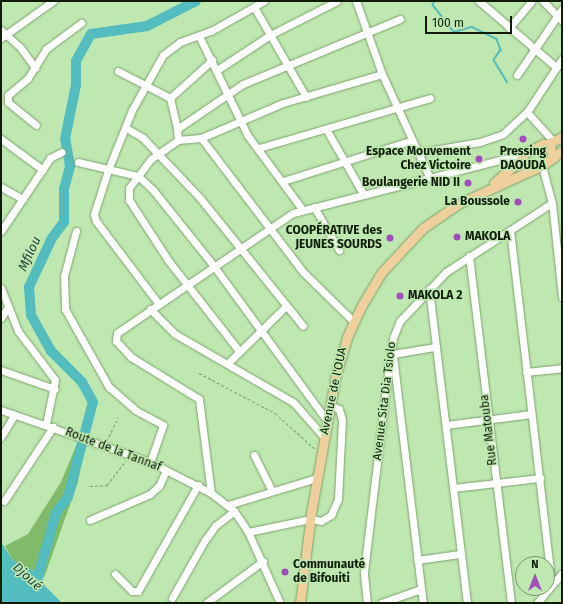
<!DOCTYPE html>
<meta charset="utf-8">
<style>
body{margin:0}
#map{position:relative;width:563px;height:604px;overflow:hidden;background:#bfe8b0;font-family:"Fira Sans",sans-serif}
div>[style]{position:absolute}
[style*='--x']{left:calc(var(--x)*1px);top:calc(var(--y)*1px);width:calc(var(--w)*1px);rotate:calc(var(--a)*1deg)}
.green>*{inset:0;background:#81bb69}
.water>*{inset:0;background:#52bcbe}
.stream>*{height:1.5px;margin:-0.75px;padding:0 0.75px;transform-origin:0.75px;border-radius:0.75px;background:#52bcbe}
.river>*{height:10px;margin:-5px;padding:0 5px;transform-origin:5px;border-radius:5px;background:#52bcbe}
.path>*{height:1px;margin-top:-0.5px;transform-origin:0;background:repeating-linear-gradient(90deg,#7a996f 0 3px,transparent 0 5px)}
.roads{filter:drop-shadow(0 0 1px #7ca26d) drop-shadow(0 0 1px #7ca26d)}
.minor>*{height:7px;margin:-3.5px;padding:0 3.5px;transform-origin:3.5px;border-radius:3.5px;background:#fff}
.major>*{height:9px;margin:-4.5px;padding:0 4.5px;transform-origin:4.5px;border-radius:4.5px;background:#efd09d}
.dots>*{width:11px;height:11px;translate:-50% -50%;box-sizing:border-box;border:2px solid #bfe8b0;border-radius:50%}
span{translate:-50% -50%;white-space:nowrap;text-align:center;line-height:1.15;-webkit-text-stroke:3px #bfe8b0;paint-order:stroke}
.poi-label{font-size:12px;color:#0e1c08;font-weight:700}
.right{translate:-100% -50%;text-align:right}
.left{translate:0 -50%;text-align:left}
.street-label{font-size:12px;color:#0e1c08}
.water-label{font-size:13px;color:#1f3f40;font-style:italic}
.frame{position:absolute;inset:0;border:2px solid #0e1c08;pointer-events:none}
.north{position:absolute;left:515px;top:556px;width:40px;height:40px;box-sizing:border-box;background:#bfe8b0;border:1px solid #78966d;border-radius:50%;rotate:0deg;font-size:11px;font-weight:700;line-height:16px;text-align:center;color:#0e1c08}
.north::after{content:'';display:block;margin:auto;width:14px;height:18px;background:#a14dbc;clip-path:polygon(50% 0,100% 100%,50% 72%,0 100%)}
.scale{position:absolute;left:425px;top:16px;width:87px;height:18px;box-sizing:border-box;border:2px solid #0e1c08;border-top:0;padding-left:5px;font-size:12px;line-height:14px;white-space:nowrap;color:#0e1c08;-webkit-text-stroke:3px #bfe8b0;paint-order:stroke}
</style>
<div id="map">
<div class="green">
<div style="clip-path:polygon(78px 441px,85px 444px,78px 482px,44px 578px,39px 572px,25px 568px,12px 559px,5px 546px,28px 534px,61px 482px)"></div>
</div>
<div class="water">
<div style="clip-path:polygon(1px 542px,12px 559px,25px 568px,39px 572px,45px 586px,62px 603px,1px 603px)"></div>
</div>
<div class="stream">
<div style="--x:435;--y:1;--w:4;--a:117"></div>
<div style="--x:433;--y:5;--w:34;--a:52"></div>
<div style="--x:454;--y:32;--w:19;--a:-16"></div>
<div style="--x:472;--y:27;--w:28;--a:26"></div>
<div style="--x:497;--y:39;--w:12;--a:70"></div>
<div style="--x:501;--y:50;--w:12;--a:125"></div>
<div style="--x:494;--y:60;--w:26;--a:59"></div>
</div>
<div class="river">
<div style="--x:36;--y:584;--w:74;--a:-74.3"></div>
<div style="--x:56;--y:513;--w:20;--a:-53"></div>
<div style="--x:68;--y:497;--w:98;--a:-75.3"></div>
<div style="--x:93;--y:402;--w:23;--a:-119"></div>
<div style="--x:82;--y:382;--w:44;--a:-135"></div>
<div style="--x:51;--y:351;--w:41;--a:-119.1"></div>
<div style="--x:31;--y:315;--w:28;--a:-94"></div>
<div style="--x:29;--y:287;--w:54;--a:-64.9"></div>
<div style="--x:52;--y:238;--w:20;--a:-53"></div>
<div style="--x:64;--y:222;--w:33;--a:-90"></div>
<div style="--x:64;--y:189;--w:24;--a:-75"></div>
<div style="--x:70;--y:166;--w:27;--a:-100"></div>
<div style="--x:65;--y:139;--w:55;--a:-78.5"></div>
<div style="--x:76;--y:85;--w:24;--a:-90"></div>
<div style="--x:76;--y:61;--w:31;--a:-61"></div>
<div style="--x:91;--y:34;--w:57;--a:-8.1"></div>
<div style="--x:147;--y:26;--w:55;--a:-27"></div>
</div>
<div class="path">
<div style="--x:67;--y:155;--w:7;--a:27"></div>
<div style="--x:199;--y:373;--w:86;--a:27.8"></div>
<div style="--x:275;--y:413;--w:54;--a:42"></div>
<div style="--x:107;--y:441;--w:26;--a:-65"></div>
<div style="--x:90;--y:486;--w:17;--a:-3"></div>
<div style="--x:107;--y:485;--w:31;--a:-52"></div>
</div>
<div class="roads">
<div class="minor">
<div style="--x:356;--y:1;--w:77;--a:70.4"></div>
<div style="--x:382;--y:74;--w:112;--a:65.3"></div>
<div style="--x:479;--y:1;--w:101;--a:40.6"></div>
<div style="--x:543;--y:1;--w:28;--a:46"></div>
<div style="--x:254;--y:7;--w:104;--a:60"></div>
<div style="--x:509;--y:28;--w:35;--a:-50"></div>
<div style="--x:1;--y:30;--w:25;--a:42"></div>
<div style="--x:20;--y:47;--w:26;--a:54"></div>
<div style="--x:199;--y:36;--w:111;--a:63.9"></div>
<div style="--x:248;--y:136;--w:91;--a:53.5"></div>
<div style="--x:1;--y:38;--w:64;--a:-35.4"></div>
<div style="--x:217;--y:70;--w:64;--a:-33.4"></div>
<div style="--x:270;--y:35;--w:75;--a:-26.9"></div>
<div style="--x:118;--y:71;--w:59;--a:27.4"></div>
<div style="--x:170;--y:98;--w:32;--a:77"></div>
<div style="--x:517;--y:75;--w:80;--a:-55.7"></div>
<div style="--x:170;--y:98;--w:57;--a:-42.1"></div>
<div style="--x:527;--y:112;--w:39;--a:48"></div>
<div style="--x:36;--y:125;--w:36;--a:-141"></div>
<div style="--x:8;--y:102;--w:7;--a:-90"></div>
<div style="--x:8;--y:95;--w:26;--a:-40"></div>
<div style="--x:28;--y:78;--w:34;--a:-58"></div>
<div style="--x:46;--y:49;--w:44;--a:-36.6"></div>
<div style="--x:126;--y:128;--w:20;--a:30"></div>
<div style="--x:143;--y:138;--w:83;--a:46.5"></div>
<div style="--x:200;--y:198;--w:164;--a:51.2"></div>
<div style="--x:326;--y:129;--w:76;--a:60.1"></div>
<div style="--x:201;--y:138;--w:168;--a:52.7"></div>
<div style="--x:303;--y:272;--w:70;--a:44.4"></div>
<div style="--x:1;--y:139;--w:52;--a:36.4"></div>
<div style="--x:178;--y:140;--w:11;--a:-95"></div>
<div style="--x:177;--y:129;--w:80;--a:-34.3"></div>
<div style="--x:243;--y:84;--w:170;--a:-22.5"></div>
<div style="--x:259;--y:148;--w:178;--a:-16.3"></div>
<div style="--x:416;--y:153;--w:65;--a:-9.8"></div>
<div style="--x:480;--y:142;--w:24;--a:-19"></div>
<div style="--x:503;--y:134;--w:33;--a:-43"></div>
<div style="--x:527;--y:112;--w:64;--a:-56.6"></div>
<div style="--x:78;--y:162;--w:62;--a:13.1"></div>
<div style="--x:138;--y:176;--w:21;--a:43"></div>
<div style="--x:153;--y:190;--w:96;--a:51.3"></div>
<div style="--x:213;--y:265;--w:193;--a:53.8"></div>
<div style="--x:542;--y:166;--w:38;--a:75"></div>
<div style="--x:552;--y:203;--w:95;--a:83.9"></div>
<div style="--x:283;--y:181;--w:133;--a:-17.5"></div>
<div style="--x:1;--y:187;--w:25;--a:29"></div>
<div style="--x:314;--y:207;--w:50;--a:59.8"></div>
<div style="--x:510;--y:230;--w:357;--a:83.3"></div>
<div style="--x:1;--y:231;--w:88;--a:-56.1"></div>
<div style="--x:50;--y:158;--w:13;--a:-27"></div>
<div style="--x:76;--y:231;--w:47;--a:104.9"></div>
<div style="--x:64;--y:276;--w:33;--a:88"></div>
<div style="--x:65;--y:309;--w:90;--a:60.6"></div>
<div style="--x:109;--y:387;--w:35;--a:41"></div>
<div style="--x:135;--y:410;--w:32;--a:28"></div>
<div style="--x:163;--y:425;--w:39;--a:109"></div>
<div style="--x:469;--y:256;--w:350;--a:83.1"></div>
<div style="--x:1;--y:288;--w:46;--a:68.4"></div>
<div style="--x:18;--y:331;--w:61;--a:52.9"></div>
<div style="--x:55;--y:380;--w:45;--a:101.6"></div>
<div style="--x:429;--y:289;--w:316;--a:83.1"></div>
<div style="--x:158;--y:303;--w:103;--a:-127.1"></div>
<div style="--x:96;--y:221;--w:7;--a:-106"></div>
<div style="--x:94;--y:214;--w:46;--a:-72.3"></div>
<div style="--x:108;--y:170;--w:65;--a:-68.2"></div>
<div style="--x:132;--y:110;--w:63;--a:-60.6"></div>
<div style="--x:163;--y:55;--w:21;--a:-37"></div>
<div style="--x:180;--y:42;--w:33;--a:-20"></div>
<div style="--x:211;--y:31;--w:61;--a:-29.5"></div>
<div style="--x:150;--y:309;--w:35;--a:45"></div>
<div style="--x:175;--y:334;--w:136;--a:30"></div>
<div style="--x:293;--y:402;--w:47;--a:48.5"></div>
<div style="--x:1;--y:318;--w:13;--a:-58"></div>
<div style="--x:239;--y:351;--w:115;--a:-128"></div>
<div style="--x:168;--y:260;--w:72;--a:-123"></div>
<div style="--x:129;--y:200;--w:12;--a:-90"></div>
<div style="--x:129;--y:188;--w:36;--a:-53"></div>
<div style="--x:151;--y:159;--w:33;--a:-35"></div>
<div style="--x:178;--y:140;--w:23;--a:-5"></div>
<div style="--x:201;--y:138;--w:89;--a:-23.1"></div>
<div style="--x:283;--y:103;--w:103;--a:-16.3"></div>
<div style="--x:393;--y:354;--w:43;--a:-9.5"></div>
<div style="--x:393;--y:356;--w:249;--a:83.1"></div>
<div style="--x:228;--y:363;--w:80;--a:-44.5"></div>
<div style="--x:1;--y:370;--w:57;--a:19.4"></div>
<div style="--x:526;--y:372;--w:36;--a:-6"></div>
<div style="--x:1;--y:410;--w:158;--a:19.2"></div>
<div style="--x:150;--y:462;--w:68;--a:26.9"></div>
<div style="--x:211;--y:493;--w:29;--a:38"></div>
<div style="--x:234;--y:511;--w:25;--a:56"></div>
<div style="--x:248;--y:532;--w:78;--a:65.7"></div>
<div style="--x:446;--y:425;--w:86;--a:-7.4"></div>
<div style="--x:1;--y:437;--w:26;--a:-59"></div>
<div style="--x:254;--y:455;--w:40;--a:63.4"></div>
<div style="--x:453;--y:488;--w:88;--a:-6.6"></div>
<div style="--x:211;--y:493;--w:95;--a:-97.3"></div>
<div style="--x:199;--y:399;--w:80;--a:-148.3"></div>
<div style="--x:131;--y:357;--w:22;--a:-133"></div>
<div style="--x:116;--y:341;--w:8;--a:-83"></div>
<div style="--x:117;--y:333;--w:213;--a:-34.3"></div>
<div style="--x:293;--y:213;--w:237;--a:-14.4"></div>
<div style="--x:4;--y:501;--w:89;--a:-56.5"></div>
<div style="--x:228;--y:505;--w:93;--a:-16.9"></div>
<div style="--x:90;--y:520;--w:65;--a:-23.4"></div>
<div style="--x:150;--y:494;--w:12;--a:-42"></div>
<div style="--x:159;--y:486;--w:17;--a:-66"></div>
<div style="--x:248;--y:532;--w:63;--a:-11.8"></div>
<div style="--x:310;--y:519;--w:11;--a:10"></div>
<div style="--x:321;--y:521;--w:12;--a:-31"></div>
<div style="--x:331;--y:515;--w:17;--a:-66"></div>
<div style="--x:338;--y:499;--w:79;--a:-87.1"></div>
<div style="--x:342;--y:420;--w:11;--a:-105"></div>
<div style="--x:339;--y:409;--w:10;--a:-156"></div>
<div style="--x:417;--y:560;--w:43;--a:-7.9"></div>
<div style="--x:115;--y:574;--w:24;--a:45"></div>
<div style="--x:132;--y:591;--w:6;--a:0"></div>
<div style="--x:138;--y:591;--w:122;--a:-60.5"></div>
<div style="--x:172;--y:598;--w:67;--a:-60.4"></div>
<div style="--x:205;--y:540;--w:17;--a:-54"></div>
<div style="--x:215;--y:526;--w:24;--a:-38"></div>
<div style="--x:206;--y:603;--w:71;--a:-36.4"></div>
<div style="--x:367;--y:603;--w:31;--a:-96"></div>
<div style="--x:364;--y:572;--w:177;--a:-83.2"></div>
<div style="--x:385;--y:396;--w:59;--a:-82.1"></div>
<div style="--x:393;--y:338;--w:18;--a:-68"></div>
<div style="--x:400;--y:321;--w:67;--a:-46.8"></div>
<div style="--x:446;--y:272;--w:126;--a:-33.1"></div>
<div style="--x:381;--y:603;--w:42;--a:-19.3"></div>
<div style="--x:537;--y:603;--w:39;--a:-50"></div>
</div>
<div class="major">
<div style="--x:547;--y:144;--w:17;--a:-25"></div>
<div style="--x:553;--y:158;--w:12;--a:-104"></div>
<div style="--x:550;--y:146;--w:7;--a:-164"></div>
<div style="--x:543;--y:144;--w:22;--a:153"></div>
<div style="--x:523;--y:154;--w:5;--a:101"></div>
<div style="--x:522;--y:159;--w:15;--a:48"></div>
<div style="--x:532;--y:170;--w:11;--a:-22"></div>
<div style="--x:542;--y:166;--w:25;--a:-37"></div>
<div style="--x:494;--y:183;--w:37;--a:-41"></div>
<div style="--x:300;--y:603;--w:91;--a:-83"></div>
<div style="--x:311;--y:513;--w:141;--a:-79.8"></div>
<div style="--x:336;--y:374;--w:39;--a:-73"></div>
<div style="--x:347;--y:337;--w:35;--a:-65"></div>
<div style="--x:362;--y:305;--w:39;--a:-59"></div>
<div style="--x:382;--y:272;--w:60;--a:-47"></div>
<div style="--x:423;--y:228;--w:42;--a:-34.4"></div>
<div style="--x:458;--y:204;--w:81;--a:-24.7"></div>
</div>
</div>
<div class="dots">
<div style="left:523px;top:139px;background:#a14dbc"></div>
<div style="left:479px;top:159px;background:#a14dbc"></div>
<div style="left:468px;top:183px;background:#a14dbc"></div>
<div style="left:518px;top:202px;background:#a14dbc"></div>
<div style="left:457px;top:237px;background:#a14dbc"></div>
<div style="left:390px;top:238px;background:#a14dbc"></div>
<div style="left:400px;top:296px;background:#a14dbc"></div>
<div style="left:285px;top:572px;background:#a14dbc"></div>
</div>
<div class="poi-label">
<span class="right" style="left:471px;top:159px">Espace Mouvement<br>Chez Victoire</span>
<span style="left:523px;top:159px">Pressing<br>DAOUDA</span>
<span class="right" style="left:460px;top:183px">Boulangerie NID II</span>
<span class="right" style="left:510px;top:202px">La Boussole</span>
<span class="right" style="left:382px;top:238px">COOPÉRATIVE des<br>JEUNES SOURDS</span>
<span class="left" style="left:465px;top:237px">MAKOLA</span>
<span class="left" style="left:408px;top:296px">MAKOLA 2</span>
<span class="left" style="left:293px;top:572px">Communauté<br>de Bifouiti</span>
</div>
<div class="street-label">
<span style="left:334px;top:391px;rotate:-78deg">Avenue de l'OUA</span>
<span style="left:385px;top:401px;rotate:-83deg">Avenue Sita Dia Tsiolo</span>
<span style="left:489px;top:430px;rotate:-97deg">Rue Matouba</span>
<span style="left:113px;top:450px;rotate:21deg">Route de la Tannaf</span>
</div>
<div class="water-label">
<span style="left:30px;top:254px;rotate:-65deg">Mfilou</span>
<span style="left:27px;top:577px;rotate:42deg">Djoué</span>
</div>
<div class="frame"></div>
<div class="north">N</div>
<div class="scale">100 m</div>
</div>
